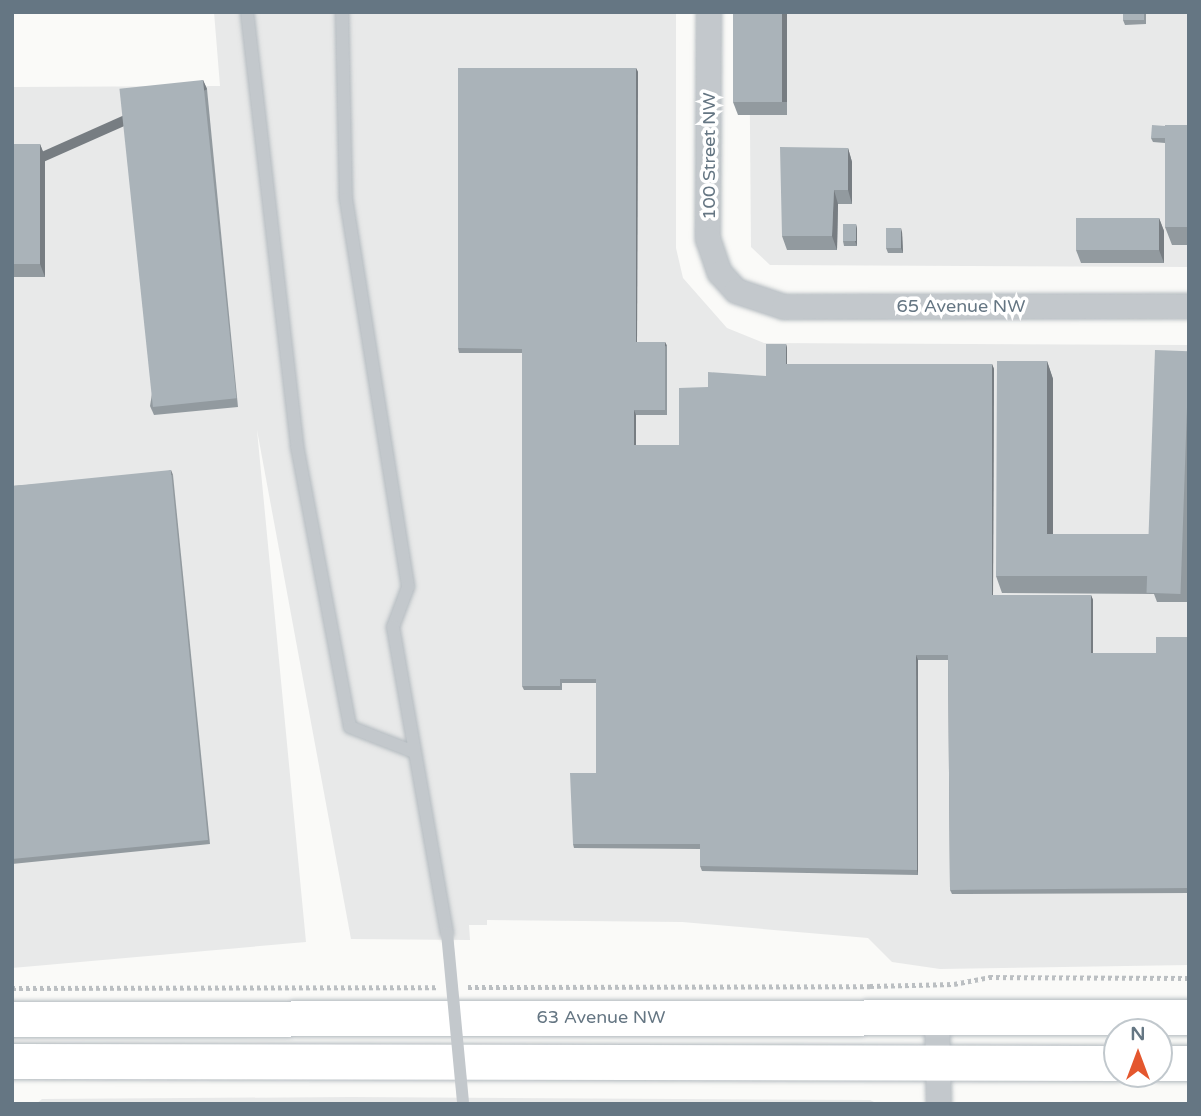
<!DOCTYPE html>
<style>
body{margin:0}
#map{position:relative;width:1201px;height:1116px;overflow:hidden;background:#fafaf8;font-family:"Varela Round",sans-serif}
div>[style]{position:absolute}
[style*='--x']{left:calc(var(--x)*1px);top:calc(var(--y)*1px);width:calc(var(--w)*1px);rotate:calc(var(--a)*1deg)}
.built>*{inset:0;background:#e8e9e9}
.path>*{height:4.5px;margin-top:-2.25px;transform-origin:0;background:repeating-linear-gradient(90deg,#bbbfc2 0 3.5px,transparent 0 7px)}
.roads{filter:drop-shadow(0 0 2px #b3babf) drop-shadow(0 0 2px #b3babf)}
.service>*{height:12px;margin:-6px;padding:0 6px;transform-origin:6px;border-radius:6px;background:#c3c8cc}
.minor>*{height:24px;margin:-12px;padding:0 12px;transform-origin:12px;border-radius:12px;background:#c3c8cc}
.secondary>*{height:35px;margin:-17.5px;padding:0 17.5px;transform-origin:17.5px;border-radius:17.5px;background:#fff}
.service-bridge>*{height:12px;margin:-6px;padding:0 6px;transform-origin:6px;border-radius:6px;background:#c3c8cc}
.wall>*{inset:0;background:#929a9f}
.shaded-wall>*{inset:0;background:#777d82;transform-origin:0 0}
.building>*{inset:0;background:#aab3b9;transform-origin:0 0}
span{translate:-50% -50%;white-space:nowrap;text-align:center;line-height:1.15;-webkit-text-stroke:7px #fff;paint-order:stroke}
.street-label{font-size:18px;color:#657683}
.frame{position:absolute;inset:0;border:14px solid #657683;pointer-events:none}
.north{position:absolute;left:1103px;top:1018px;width:70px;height:70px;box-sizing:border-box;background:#fff;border:2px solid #c1c8cd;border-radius:50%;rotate:0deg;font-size:19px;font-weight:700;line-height:28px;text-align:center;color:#657683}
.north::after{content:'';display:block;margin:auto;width:24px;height:32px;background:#e4572e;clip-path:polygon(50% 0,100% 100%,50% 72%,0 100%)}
</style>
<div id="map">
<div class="built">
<div style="clip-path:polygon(214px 12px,676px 12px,676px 248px,683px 278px,727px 328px,764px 343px,1189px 345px,1189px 965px,940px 969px,892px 962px,868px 938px,682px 922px,487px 920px,487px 925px,469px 925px,470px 940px,351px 939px,257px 430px,306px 942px,12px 968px,12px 87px,220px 86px)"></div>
<div style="clip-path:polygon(749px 12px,1189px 12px,1189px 267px,770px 265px,751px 247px)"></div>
<div style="clip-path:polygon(351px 1097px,870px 1100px,878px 1104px,36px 1104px,42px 1099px)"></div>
</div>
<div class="path">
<div style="--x:468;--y:987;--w:402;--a:-0.1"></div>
<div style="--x:870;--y:986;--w:84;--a:-1.4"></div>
<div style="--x:954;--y:984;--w:36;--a:-11"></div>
<div style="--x:989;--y:977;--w:200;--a:0.3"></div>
<div style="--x:12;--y:988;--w:426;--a:-0.1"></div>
</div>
<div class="roads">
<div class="service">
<div style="--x:247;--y:12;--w:437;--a:83.4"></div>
<div style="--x:297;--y:446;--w:286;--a:79.3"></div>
<div style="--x:350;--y:727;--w:69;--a:21.3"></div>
<div style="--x:342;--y:12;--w:187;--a:88.8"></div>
<div style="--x:346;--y:199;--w:393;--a:80.9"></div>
<div style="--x:408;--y:587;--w:43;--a:110.6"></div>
<div style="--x:393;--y:627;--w:311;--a:80"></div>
</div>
<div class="minor">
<div style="--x:709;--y:12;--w:227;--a:90.3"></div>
<div style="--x:708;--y:239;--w:36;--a:71"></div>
<div style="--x:720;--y:273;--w:24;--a:48"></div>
<div style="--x:736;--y:291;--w:51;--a:18.4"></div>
<div style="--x:784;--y:307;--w:405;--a:-0.1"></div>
<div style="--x:937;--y:1017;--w:87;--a:88.7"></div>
</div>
<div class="secondary">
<div style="--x:12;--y:1019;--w:1177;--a:-0.1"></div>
<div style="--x:12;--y:1061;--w:1105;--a:0.1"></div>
<div style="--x:1159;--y:1063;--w:30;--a:0"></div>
</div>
</div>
<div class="service-bridge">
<div style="--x:447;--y:933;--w:169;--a:84.6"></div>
</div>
<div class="wall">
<div style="clip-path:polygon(787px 12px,787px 115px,738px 115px,733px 102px)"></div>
<div style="clip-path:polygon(1123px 12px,1146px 12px,1146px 24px,1125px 25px,1123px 20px)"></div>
<div style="clip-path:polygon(636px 68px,638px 72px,637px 342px,665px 342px,667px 346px,667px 415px,636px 415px,636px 445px,679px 445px,708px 387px,766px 376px,786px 344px,787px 348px,787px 364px,992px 364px,994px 369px,993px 595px,1091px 595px,1093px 600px,1093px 653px,1156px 653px,1189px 637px,1189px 893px,952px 894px,950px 890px,948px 660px,918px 660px,918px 875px,702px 871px,700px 866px,700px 849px,574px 848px,573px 844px,596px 773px,596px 683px,562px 683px,562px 690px,524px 690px,522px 686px,522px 353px,459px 353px,458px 348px)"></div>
<div style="clip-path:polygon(203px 80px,207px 89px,238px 407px,154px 415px,150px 406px)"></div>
<div style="clip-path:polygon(1189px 125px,1189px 245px,1172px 245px,1165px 227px,1165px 143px,1153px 142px,1151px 138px,1165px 126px)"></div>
<div style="clip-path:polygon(12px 144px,40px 144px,45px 157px,45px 277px,12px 277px)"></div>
<div style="clip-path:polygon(848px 148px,852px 162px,852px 204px,838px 204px,837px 250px,787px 250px,782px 236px)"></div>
<div style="clip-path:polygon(1159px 218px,1164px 231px,1164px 263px,1081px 263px,1076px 250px)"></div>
<div style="clip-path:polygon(856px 224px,857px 229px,857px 246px,844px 246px,843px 241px)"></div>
<div style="clip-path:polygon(902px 232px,903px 253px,888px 253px,886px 248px)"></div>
<div style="clip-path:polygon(1189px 351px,1189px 602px,1157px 602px,1154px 594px,1002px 593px,996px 576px,1047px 361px,1053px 379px,1053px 534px,1154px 548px)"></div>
<div style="clip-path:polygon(173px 475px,210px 844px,12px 864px,12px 486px)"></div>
</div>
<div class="shaded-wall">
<div style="left:782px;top:12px;width:5px;height:90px"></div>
<div style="clip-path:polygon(636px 68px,638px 72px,637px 346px,636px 342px)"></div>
<div style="left:203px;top:80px;width:10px;height:320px;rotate:66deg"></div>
<div style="clip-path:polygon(40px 144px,45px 157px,45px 277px,40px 264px)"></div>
<div style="clip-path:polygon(848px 148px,852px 162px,852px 204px,848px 190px)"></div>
<div style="clip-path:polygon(834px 190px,838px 204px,837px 250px,832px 236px)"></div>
<div style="clip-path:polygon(1159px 218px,1164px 231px,1164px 263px,1159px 250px)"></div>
<div style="clip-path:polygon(856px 224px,857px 229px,857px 246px,855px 241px)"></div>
<div style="clip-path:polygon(901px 228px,902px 232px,903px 253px,901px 248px)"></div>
<div style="left:665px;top:342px;width:4px;height:68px;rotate:63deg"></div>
<div style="clip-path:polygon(786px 344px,787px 348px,787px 368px,786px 364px)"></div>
<div style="clip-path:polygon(1047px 361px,1053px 379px,1053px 551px,1047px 534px)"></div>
<div style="clip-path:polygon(992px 364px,994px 369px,993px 600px,992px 595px)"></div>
<div style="clip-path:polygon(634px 410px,636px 415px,636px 449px,634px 445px)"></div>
<div style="left:171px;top:470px;width:5px;height:372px;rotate:68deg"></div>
<div style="clip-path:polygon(1149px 534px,1155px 551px,1155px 594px,1149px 576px)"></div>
<div style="clip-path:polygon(1091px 595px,1093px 600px,1093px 658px,1091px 653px)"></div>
<div style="clip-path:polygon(916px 655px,918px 660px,918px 875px,917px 870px)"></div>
</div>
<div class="building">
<div style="left:733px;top:12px;width:49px;height:90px"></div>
<div style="left:1123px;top:12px;width:21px;height:8px"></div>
<div style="clip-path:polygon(458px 68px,636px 68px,636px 342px,665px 342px,665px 410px,634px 410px,634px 445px,679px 445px,679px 388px,708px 387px,708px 372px,766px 376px,766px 344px,786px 344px,786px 364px,992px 364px,992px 595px,1091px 595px,1091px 653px,1156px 653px,1156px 637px,1189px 637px,1189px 888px,950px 890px,948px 655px,916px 655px,917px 870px,700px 866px,700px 844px,573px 844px,570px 773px,596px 773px,596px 679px,560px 679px,560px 686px,522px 686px,522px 349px,458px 348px)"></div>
<div style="left:203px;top:80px;width:320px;height:84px;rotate:84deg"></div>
<div style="clip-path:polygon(1152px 125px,1165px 126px,1165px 138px,1151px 138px)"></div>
<div style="left:1165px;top:125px;width:24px;height:102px"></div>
<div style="left:12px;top:144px;width:28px;height:120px"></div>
<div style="clip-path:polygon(780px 147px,848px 148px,848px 190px,834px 190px,832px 236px,782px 236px)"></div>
<div style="left:1076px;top:218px;width:83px;height:32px"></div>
<div style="left:843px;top:224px;width:13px;height:17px"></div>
<div style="left:886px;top:228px;width:15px;height:20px"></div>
<div style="left:1155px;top:350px;width:34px;height:243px;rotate:2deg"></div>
<div style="clip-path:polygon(997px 361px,1047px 361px,1047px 534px,1149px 534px,1149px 576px,996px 576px)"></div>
<div style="clip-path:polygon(171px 470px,208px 840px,12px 859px,12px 486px)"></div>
</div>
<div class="street-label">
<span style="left:709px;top:156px;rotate:-90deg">100 Street NW</span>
<span style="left:961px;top:306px">65 Avenue NW</span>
<span style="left:601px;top:1017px">63 Avenue NW</span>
</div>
<div class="frame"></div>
<div class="north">N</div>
</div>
